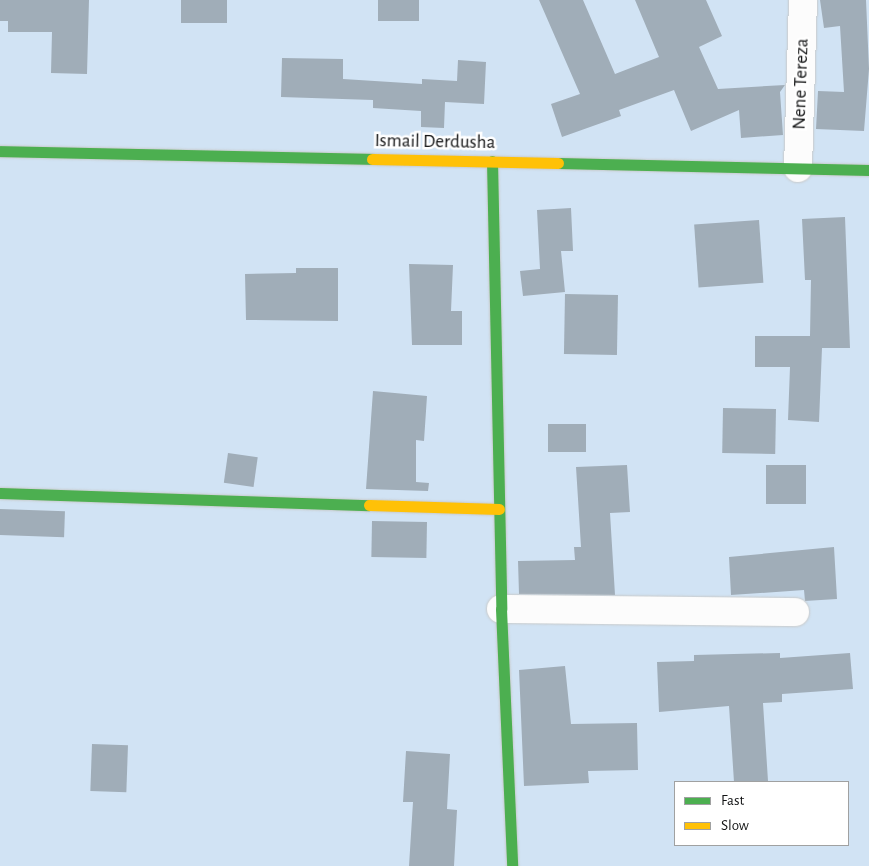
<!DOCTYPE html>
<style>
body{margin:0}
#map{position:relative;width:869px;height:866px;overflow:hidden;background:#ebedee;font-family:"Alegreya Sans",sans-serif}
div>[style]{position:absolute}
[style*='--x']{left:calc(var(--x)*1px);top:calc(var(--y)*1px);width:calc(var(--w)*1px);rotate:calc(var(--a)*1deg)}
.green>*{inset:0;background:#d1e3f4}
.building>*{inset:0;background:#a0adb8;transform-origin:0 0}
.roads{filter:drop-shadow(0 0 1px #c8caca) drop-shadow(0 0 1px #c8caca)}
.street>*{height:28px;margin:-14px;padding:0 14px;transform-origin:14px;border-radius:14px;background:#fcfcfc}
.fast>*{height:11px;margin:-5.5px;padding:0 5.5px;transform-origin:5.5px;border-radius:5.5px;background:#4caf50}
.slow>*{height:11px;margin:-5.5px;padding:0 5.5px;transform-origin:5.5px;border-radius:5.5px;background:#ffc107}
span{translate:-50% -50%;white-space:nowrap;text-align:center;line-height:1.15;-webkit-text-stroke:5px #fff;paint-order:stroke}
.street-label{font-size:19px;color:#121314}
.legend{position:absolute;left:674px;top:781px;width:175px;height:65px;box-sizing:border-box;background:#fff;border:1px solid #a0a1a1;margin:0;padding:6px 9px;list-style:none;font-size:15px;color:#121314}
.legend li{display:flex;align-items:center;gap:10px;height:25px}
.legend b{width:25px;border:1px solid #a0a1a1}
</style>
<div id="map">
<div class="green">
<div style="clip-path:polygon(evenodd,0 0,869px 0,869px 866px,0 866px,0 0,675px 782px,848px 782px,848px 845px,675px 845px,675px 782px)"></div>
</div>
<div class="building">
<div style="clip-path:polygon(0 0,89px 0,87px 74px,51px 73px,52px 32px,8px 32px,8px 21px,0 21px)"></div>
<div style="left:181px;top:0;width:46px;height:23px"></div>
<div style="left:378px;top:0;width:41px;height:21px"></div>
<div style="clip-path:polygon(539px 0,583px 0,615px 74px,659px 57px,635px 0,706px 0,722px 36px,699px 47px,718px 89px,785px 85px,780px 92px,783px 135px,741px 138px,739px 110px,691px 131px,674px 90px,619px 110px,621px 116px,562px 137px,551px 104px,580px 94px)"></div>
<div style="clip-path:polygon(820px 0,866px 0,869px 69px,864px 131px,816px 129px,818px 91px,844px 92px,840px 26px,824px 28px)"></div>
<div style="clip-path:polygon(282px 58px,343px 59px,343px 79px,422px 84px,422px 79px,457px 81px,458px 60px,486px 62px,484px 104px,445px 102px,444px 128px,421px 127px,421px 111px,373px 108px,373px 100px,281px 97px)"></div>
<div style="clip-path:polygon(571px 208px,573px 251px,561px 251px,565px 292px,523px 296px,520px 271px,540px 269px,537px 210px)"></div>
<div style="clip-path:polygon(845px 217px,850px 348px,822px 348px,819px 422px,788px 420px,790px 367px,755px 367px,755px 336px,810px 336px,811px 280px,805px 280px,802px 219px)"></div>
<div style="left:759px;top:220px;width:63px;height:65px;rotate:86deg"></div>
<div style="clip-path:polygon(409px 264px,453px 265px,451px 311px,462px 311px,462px 345px,412px 345px)"></div>
<div style="clip-path:polygon(296px 268px,338px 268px,338px 321px,246px 320px,245px 274px,296px 273px)"></div>
<div style="left:565px;top:294px;width:53px;height:60px;rotate:1deg"></div>
<div style="clip-path:polygon(373px 391px,427px 396px,424px 441px,416px 440px,416px 482px,429px 483px,428px 491px,366px 489px)"></div>
<div style="left:723px;top:408px;width:53px;height:45px;rotate:1deg"></div>
<div style="left:548px;top:424px;width:38px;height:28px"></div>
<div style="left:228px;top:453px;width:30px;height:30px;rotate:8deg"></div>
<div style="clip-path:polygon(627px 465px,630px 512px,610px 513px,615px 595px,519px 594px,518px 561px,575px 560px,574px 547px,581px 547px,576px 467px)"></div>
<div style="left:766px;top:465px;width:40px;height:39px"></div>
<div style="left:0;top:509px;width:65px;height:26px;rotate:2deg"></div>
<div style="left:372px;top:521px;width:55px;height:36px;rotate:1deg"></div>
<div style="clip-path:polygon(834px 547px,837px 599px,805px 601px,804px 590px,731px 595px,729px 557px)"></div>
<div style="clip-path:polygon(780px 653px,780px 658px,850px 653px,853px 689px,782px 694px,782px 702px,763px 703px,768px 781px,734px 782px,729px 706px,659px 712px,657px 662px,694px 661px,694px 655px)"></div>
<div style="clip-path:polygon(565px 666px,571px 724px,637px 723px,638px 770px,588px 771px,589px 783px,524px 786px,519px 670px)"></div>
<div style="left:92px;top:744px;width:36px;height:47px;rotate:2deg"></div>
<div style="clip-path:polygon(406px 751px,450px 754px,447px 809px,457px 810px,454px 866px,409px 866px,413px 802px,403px 802px)"></div>
</div>
<div class="roads">
<div class="street">
<div style="--x:798;--y:168;--w:168;--a:-88.3"></div>
<div style="--x:501;--y:609;--w:294;--a:0.6"></div>
</div>
<div class="fast">
<div style="--x:0;--y:151;--w:372;--a:1.2"></div>
<div style="--x:492;--y:161;--w:448;--a:88.8"></div>
<div style="--x:501;--y:609;--w:257;--a:87.5"></div>
<div style="--x:558;--y:163;--w:311;--a:1.3"></div>
<div style="--x:0;--y:493;--w:369;--a:1.9"></div>
</div>
<div class="slow">
<div style="--x:372;--y:159;--w:186;--a:1.2"></div>
<div style="--x:369;--y:505;--w:130;--a:1.8"></div>
</div>
</div>
<div class="street-label">
<span style="left:801px;top:84px;rotate:-88deg">Nene Tereza</span>
<span style="left:435px;top:142px;rotate:1deg">Ismail Derdusha</span>
</div>
<ul class="legend">
<li><b style="height:6px;background:#4caf50"></b>Fast</li>
<li><b style="height:6px;background:#ffc107"></b>Slow</li>
</ul>
</div>
